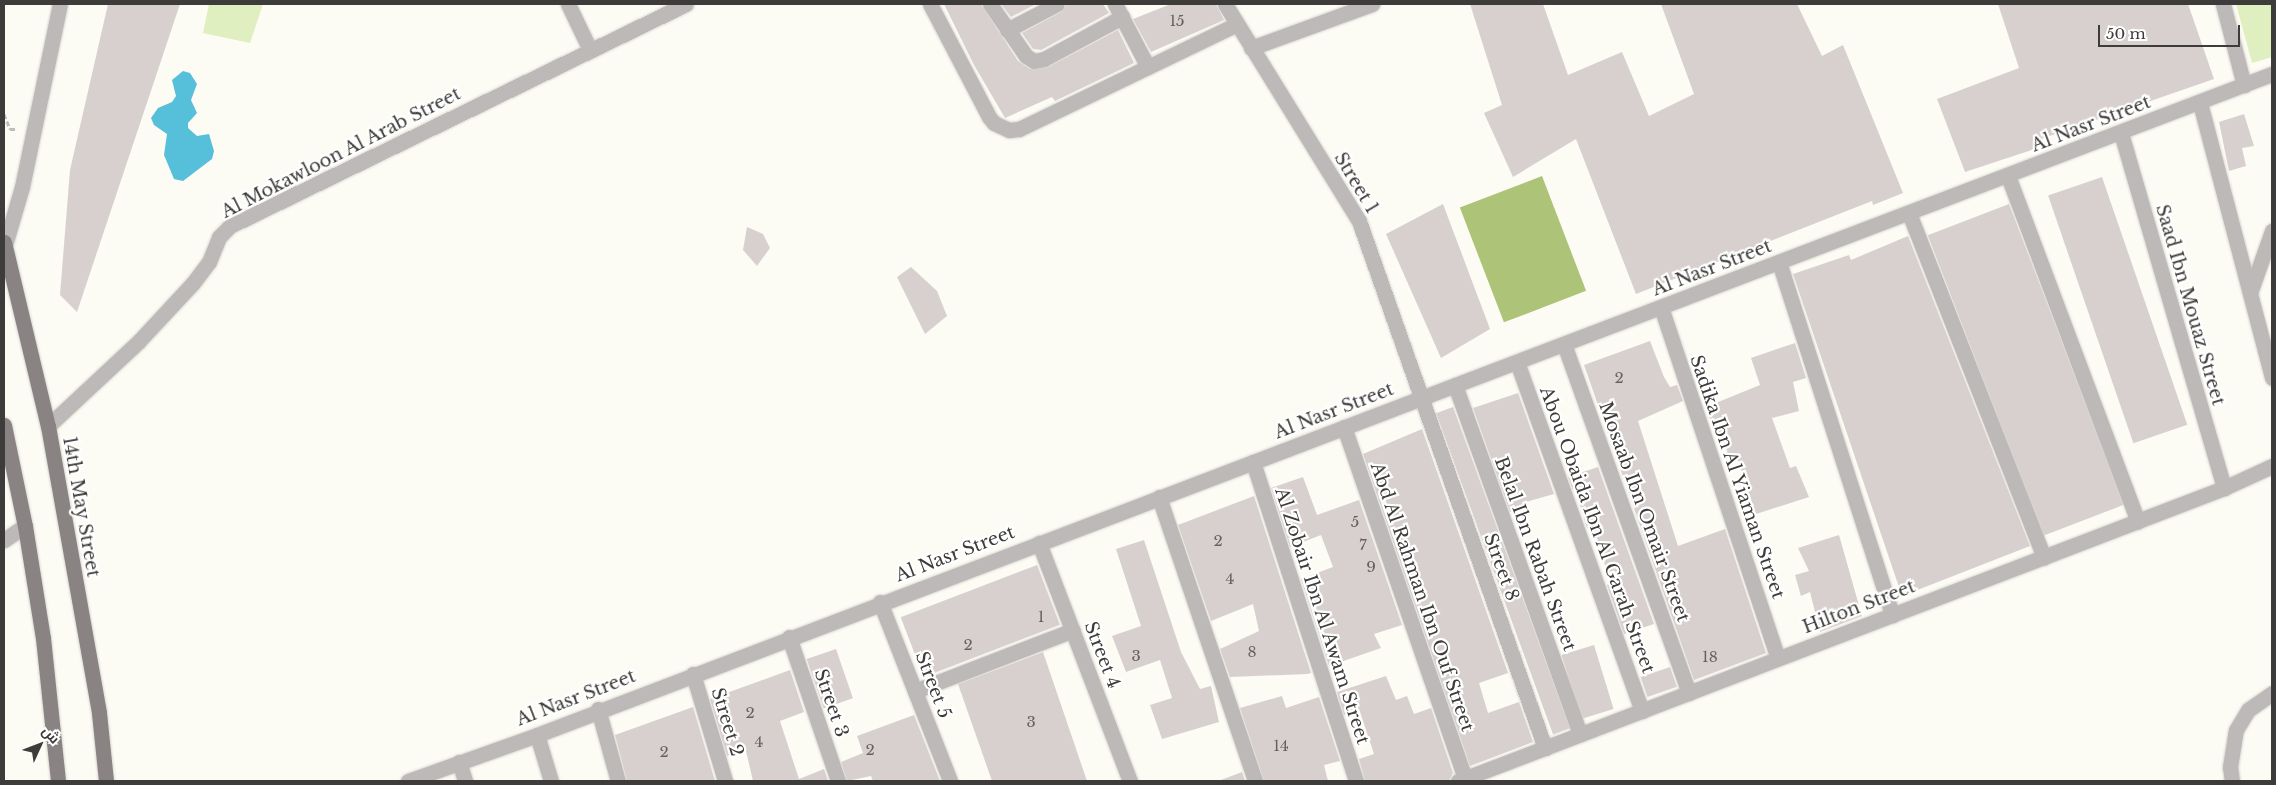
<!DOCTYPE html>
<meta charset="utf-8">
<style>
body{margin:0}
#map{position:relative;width:2276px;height:785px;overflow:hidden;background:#fcfbf4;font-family:"Libre Baskerville",Cairo,serif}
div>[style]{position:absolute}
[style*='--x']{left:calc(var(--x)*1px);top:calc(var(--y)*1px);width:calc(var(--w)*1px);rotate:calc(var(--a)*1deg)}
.green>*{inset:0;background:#dfefbf}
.forest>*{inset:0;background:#adc478;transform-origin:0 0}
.water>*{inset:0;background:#56bfda}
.building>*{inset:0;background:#d8d0cf;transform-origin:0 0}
.path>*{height:3px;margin-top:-1.5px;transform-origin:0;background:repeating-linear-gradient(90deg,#bfbeb9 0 5px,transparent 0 7.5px)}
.roads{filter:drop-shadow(0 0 1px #d6d5cf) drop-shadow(0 0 1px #d6d5cf)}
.minor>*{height:15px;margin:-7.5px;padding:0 7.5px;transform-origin:7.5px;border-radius:7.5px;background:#bdb9b9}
.major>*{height:15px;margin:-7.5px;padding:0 7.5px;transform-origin:7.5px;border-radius:7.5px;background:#898383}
span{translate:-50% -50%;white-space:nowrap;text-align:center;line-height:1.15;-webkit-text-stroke:4.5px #fff;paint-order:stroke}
.number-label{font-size:15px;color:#64615f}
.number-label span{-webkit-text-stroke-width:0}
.street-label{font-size:18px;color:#3d3c3a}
.frame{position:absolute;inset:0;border:5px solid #3d3c3a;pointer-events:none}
.north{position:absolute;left:15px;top:720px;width:50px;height:50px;-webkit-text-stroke:4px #fff;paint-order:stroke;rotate:47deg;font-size:14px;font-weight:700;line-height:20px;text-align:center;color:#3d3c3a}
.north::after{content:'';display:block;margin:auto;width:18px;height:22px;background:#3d3c3a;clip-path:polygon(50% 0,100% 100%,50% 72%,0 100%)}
.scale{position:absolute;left:2098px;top:25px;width:142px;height:22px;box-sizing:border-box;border:2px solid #3d3c3a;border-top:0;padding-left:6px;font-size:15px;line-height:18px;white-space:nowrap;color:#3d3c3a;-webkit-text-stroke:4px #fff;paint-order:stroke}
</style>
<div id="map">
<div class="green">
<div style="clip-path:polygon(209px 4px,263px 4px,250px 43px,203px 33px)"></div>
<div style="clip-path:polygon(2236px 4px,2272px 4px,2272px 57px,2252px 63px)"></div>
</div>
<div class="forest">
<div style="left:1542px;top:176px;width:123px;height:88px;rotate:69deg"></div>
</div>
<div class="water">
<div style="clip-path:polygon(183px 71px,190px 73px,197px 84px,191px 100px,197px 113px,188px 123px,188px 128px,197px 136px,209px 134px,214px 151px,212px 159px,183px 181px,174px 179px,164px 155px,167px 134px,154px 125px,151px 118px,158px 108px,172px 102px,176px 96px,172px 80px)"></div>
</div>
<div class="building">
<div style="clip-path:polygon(108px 4px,180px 4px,77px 312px,60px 295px,70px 170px)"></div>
<div style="clip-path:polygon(944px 4px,981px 4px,1018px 61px,1030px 69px,1048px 67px,1118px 30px,1134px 63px,1055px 101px,1052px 97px,1005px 118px,974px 65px)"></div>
<div style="clip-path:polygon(1001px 4px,1033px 4px,1034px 5px,1011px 17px)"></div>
<div style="clip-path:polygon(1067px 4px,1103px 4px,1109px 13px,1041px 50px,1033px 49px,1022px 33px,1061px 12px)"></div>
<div style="clip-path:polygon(1171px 4px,1216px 4px,1224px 20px,1151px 52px,1133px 19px)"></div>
<div style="clip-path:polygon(1470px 4px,1543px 4px,1568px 75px,1622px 52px,1649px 116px,1694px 94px,1661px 4px,1797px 4px,1822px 56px,1843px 45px,1903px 193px,1873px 205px,1872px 201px,1636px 294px,1576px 139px,1513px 177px,1484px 113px,1502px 105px)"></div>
<div style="clip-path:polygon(1998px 4px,2188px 4px,2214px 79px,2041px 139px,2044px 146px,1965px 172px,1937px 99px,2019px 68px)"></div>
<div style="clip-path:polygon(2244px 114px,2254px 146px,2242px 148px,2246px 166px,2229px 171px,2219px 122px)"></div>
<div style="left:2102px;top:177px;width:262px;height:57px;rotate:71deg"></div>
<div style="clip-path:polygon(1443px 204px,1490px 329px,1441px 358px,1386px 234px)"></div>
<div style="left:2009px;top:204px;width:322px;height:87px;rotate:69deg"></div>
<div style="clip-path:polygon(747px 227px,763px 234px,770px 248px,757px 266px,743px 250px)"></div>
<div style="clip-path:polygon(1908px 236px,2030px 546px,1902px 596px,1793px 274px,1849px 255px,1851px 260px)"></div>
<div style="clip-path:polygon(911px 267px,937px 291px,947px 316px,925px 334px,897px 277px)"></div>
<div style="clip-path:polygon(1650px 341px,1664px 377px,1670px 387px,1677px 385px,1683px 401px,1638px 421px,1678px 546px,1725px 529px,1766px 653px,1694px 680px,1584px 365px)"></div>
<div style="clip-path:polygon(1795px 343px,1806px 378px,1793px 382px,1799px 411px,1772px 418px,1790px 468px,1796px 466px,1809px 497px,1756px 514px,1737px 458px,1730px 461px,1723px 437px,1717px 439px,1706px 407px,1760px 385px,1751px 358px)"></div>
<div style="clip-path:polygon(1518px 393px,1554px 494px,1526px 502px,1528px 506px,1510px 512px,1473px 408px)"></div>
<div style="left:1453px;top:407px;width:342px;height:18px;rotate:70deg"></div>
<div style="clip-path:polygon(1422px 429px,1508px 673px,1479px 683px,1488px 713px,1519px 702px,1533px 742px,1470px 766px,1363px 454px)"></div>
<div style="clip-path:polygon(1598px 467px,1654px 624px,1624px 634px,1607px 585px,1611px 583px,1592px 526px,1587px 528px,1575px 489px,1573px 490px,1568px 477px)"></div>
<div style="clip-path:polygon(1303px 477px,1317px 515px,1359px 500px,1402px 625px,1374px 634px,1381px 648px,1329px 666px,1301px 579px,1333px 567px,1321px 535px,1290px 547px,1271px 488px)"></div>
<div style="clip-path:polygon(1254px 496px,1311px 673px,1307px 674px,1230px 677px,1220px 649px,1259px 631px,1253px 604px,1211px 621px,1178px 525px)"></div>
<div style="clip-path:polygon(1839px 535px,1862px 616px,1820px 632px,1810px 592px,1801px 596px,1795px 575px,1809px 571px,1798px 548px)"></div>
<div style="clip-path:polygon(1144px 540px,1181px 652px,1200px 689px,1211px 686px,1219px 722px,1162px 739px,1150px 705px,1172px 698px,1160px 660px,1126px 672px,1112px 636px,1141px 626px,1116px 549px)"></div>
<div style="left:1037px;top:565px;width:64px;height:146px;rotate:69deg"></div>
<div style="left:1594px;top:645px;width:67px;height:34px;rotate:73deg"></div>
<div style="left:836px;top:649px;width:52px;height:31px;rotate:71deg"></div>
<div style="clip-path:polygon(1043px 652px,1087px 781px,992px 781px,958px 684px)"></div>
<div style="left:1670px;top:667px;width:21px;height:31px;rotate:71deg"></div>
<div style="clip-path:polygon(790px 670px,804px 712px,780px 721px,799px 779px,824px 769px,828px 781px,753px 781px,746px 751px,727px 756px,710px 699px)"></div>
<div style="clip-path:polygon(1386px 676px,1396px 700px,1407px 696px,1414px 714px,1431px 708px,1453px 773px,1449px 781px,1365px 781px,1359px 759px,1374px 754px,1359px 709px,1344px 715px,1337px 692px)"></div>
<div style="clip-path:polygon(1282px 696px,1286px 708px,1319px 697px,1340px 761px,1324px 765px,1328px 781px,1264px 781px,1240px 708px)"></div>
<div style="clip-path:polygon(693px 707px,715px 781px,627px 781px,615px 735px)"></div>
<div style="clip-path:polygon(914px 715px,940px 781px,873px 781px,871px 776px,847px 781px,841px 762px,863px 753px,857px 736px)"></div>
<div style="clip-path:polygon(1242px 772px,1245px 781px,1221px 781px,1221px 780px)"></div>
</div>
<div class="path">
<div style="--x:4;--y:114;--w:16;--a:68"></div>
<div style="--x:10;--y:129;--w:7;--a:0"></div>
</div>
<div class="roads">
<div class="minor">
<div style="--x:568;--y:4;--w:51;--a:64.4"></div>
<div style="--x:930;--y:4;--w:127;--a:62.4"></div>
<div style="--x:989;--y:117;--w:8;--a:50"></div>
<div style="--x:994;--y:123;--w:17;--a:25"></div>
<div style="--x:1009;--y:130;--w:10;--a:-6"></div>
<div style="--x:1019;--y:129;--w:242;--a:-25.7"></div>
<div style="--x:990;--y:4;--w:63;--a:55.3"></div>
<div style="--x:1026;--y:56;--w:9;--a:32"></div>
<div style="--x:1034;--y:61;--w:10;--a:-11"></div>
<div style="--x:1044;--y:59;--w:89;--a:-28.3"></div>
<div style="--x:1115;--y:4;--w:71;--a:62.4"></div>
<div style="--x:1225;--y:4;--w:255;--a:58.3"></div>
<div style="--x:1359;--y:221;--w:559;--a:70.56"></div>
<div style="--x:2223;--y:4;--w:84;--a:75.5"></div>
<div style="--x:1007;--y:30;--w:56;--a:-27.5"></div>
<div style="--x:1251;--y:48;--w:129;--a:-20"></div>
<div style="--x:2200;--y:103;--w:284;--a:75.3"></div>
<div style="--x:2121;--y:133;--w:370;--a:73.8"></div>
<div style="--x:2008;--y:176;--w:369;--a:69.4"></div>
<div style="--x:1909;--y:213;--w:370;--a:68.6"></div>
<div style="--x:5;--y:245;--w:60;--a:-73.7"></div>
<div style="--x:22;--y:187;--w:187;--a:-78.3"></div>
<div style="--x:1779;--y:262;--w:371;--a:72.2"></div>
<div style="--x:2250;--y:293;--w:66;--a:-70.5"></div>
<div style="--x:1661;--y:307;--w:370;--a:71.6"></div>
<div style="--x:1564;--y:344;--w:371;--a:70.3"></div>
<div style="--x:1517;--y:362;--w:371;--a:70.3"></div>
<div style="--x:1455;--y:385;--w:371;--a:70.3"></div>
<div style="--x:48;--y:426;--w:125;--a:-43"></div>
<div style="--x:139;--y:341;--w:79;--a:-47"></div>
<div style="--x:193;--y:283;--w:26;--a:-53"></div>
<div style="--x:209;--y:262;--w:27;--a:-68"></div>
<div style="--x:219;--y:237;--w:16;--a:-45"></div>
<div style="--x:230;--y:226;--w:507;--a:-25.96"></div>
<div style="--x:1344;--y:427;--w:372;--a:71"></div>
<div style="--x:1253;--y:462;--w:335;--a:72.1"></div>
<div style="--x:1159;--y:497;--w:300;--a:71.3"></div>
<div style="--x:4;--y:540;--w:25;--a:-34"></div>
<div style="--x:1039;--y:543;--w:255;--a:69.1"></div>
<div style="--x:880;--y:602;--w:192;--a:68.6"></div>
<div style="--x:789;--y:637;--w:152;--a:71.2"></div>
<div style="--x:693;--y:674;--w:112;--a:73.3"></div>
<div style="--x:915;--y:691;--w:169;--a:-21.1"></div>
<div style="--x:598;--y:709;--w:75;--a:74.5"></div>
<div style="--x:537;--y:735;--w:48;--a:73.1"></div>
<div style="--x:459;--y:762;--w:20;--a:72"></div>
<div style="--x:408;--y:781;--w:137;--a:-19.6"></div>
<div style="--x:537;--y:735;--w:1857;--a:-20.86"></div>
<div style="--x:1458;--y:781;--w:820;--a:-20.93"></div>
<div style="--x:2224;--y:488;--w:53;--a:-24.6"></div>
<div style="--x:2232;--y:781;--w:14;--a:-98"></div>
<div style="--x:2230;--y:767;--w:37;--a:-81"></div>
<div style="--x:2236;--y:730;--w:23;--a:-59"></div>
<div style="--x:2248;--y:710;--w:29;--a:-35"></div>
</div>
<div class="major">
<div style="--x:4;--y:242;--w:189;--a:76.6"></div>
<div style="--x:48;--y:426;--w:291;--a:79.9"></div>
<div style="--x:99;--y:713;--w:68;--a:84.1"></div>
<div style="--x:4;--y:425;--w:103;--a:78.3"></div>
<div style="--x:25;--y:526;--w:113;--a:80.9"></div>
<div style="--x:43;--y:638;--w:144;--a:84"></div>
</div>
</div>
<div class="number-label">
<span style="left:1177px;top:21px">15</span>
<span style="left:1619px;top:378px">2</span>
<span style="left:1355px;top:522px">5</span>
<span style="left:1218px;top:541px">2</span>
<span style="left:1363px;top:545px">7</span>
<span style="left:1371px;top:567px">9</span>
<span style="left:1230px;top:579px">4</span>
<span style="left:1041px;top:617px">1</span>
<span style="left:968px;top:645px">2</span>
<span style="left:1252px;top:652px">8</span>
<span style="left:1136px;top:656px">3</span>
<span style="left:1710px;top:657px">18</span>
<span style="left:750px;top:713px">2</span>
<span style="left:1031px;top:722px">3</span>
<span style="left:759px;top:742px">4</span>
<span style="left:1281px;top:746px">14</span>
<span style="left:870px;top:750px">2</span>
<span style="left:664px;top:752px">2</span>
</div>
<div class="street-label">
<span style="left:2091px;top:124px;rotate:-21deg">Al Nasr Street</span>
<span style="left:341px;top:153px;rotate:-27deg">Al Mokawloon Al Arab Street</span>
<span style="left:1356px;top:183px;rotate:59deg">Street 1</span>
<span style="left:1712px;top:268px;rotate:-21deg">Al Nasr Street</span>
<span style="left:2190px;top:305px;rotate:74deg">Saad Ibn Mouaz Street</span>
<span style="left:1334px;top:411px;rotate:-21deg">Al Nasr Street</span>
<span style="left:1737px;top:477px;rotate:71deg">Sadika Ibn Al Yiaman Street</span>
<span style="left:81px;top:507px;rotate:80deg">14th May Street</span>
<span style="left:1644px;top:512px;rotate:70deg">Mosaab Ibn Omair Street</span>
<span style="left:1597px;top:530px;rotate:70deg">Abou Obaida Ibn Al Garah Street</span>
<span style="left:955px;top:554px;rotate:-21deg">Al Nasr Street</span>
<span style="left:1535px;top:554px;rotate:70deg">Belal Ibn Rabah Street</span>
<span style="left:1501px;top:567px;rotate:70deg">Street 8</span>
<span style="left:1422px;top:597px;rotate:71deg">Abd Al Rahman Ibn Ouf Street</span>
<span style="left:1859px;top:607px;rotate:-21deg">Hilton Street</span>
<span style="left:1322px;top:616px;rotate:72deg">Al Zobair Ibn Al Awam Street</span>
<span style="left:1102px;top:655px;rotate:69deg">Street 4</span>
<span style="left:933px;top:685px;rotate:69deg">Street 5</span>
<span style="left:576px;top:698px;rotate:-21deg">Al Nasr Street</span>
<span style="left:831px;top:703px;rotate:71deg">Street 3</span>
<span style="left:727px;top:722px;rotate:73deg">Street 2</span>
</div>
<div class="frame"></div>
<div class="north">ش</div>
<div class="scale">50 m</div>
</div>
